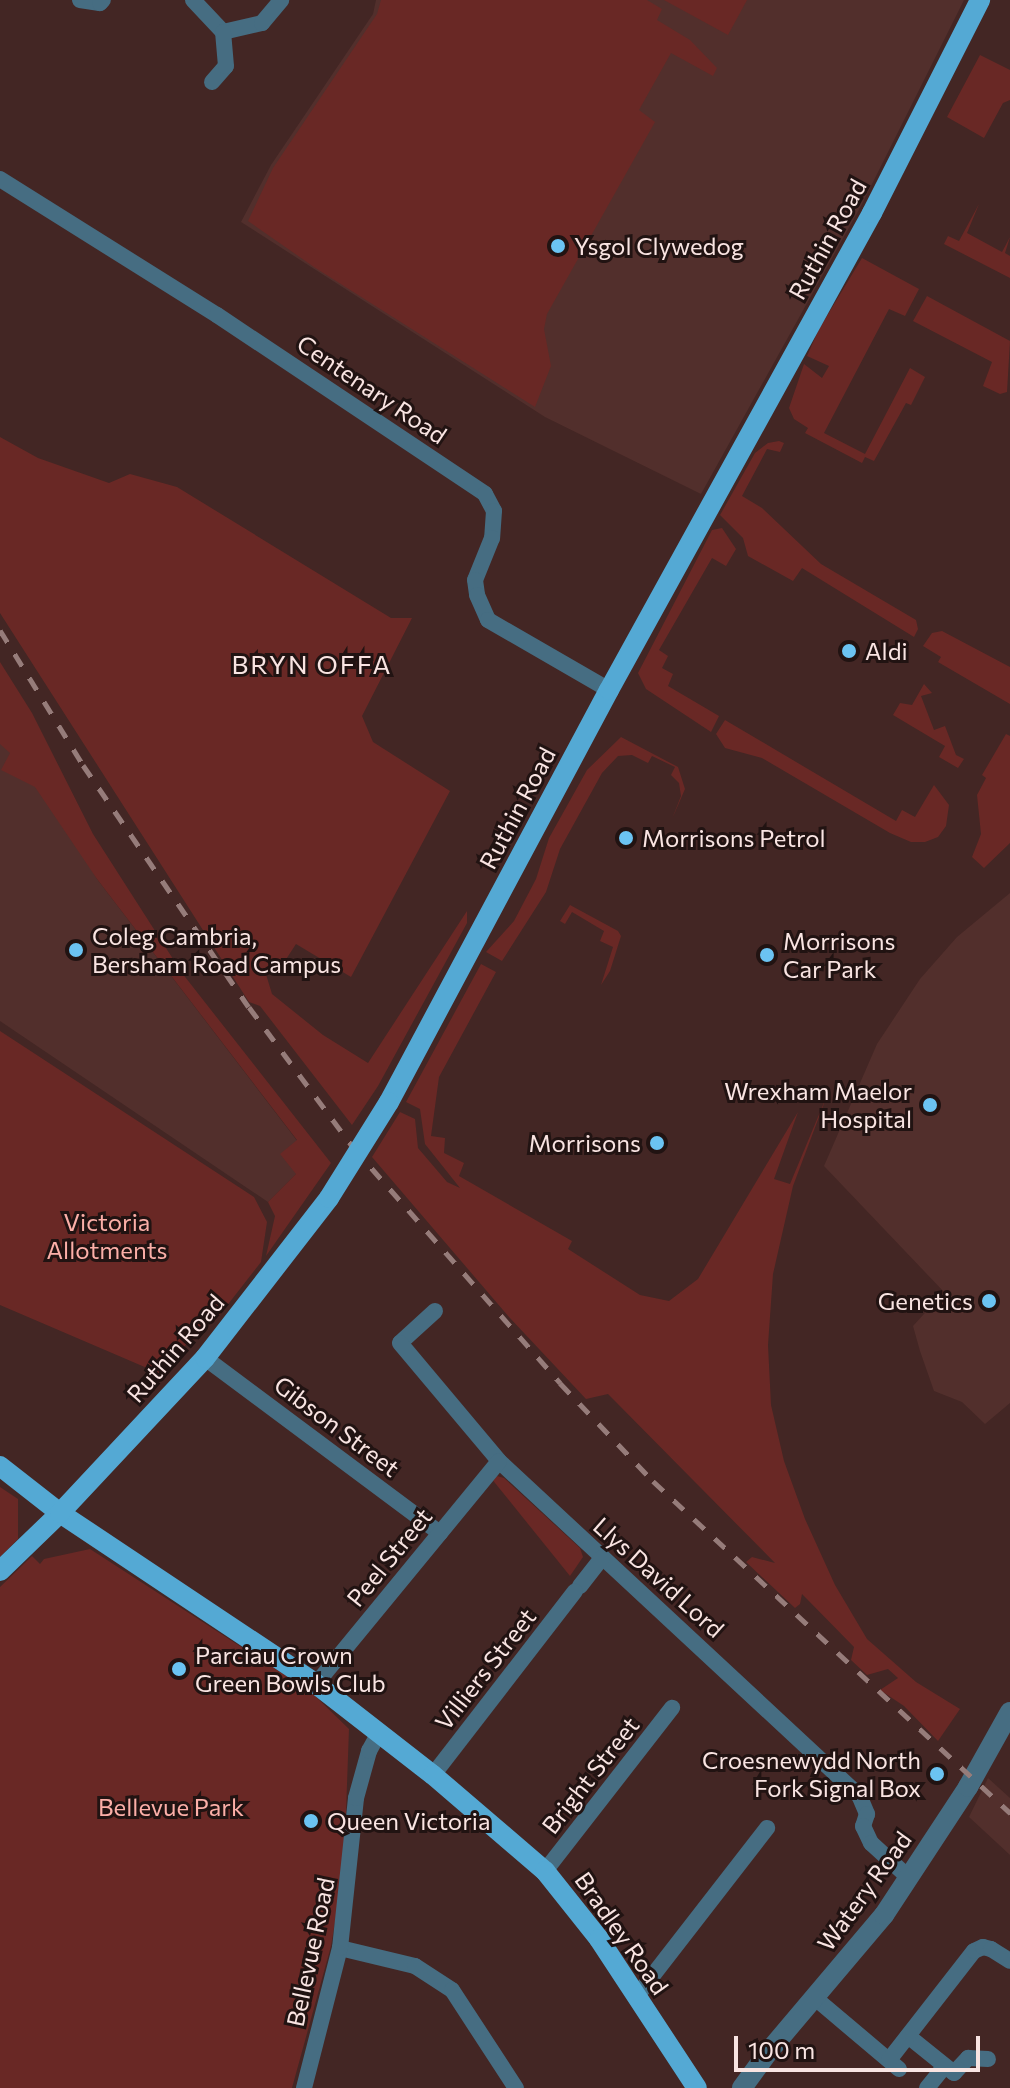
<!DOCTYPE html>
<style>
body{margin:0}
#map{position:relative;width:1010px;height:2088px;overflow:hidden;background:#432624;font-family:Commissioner,sans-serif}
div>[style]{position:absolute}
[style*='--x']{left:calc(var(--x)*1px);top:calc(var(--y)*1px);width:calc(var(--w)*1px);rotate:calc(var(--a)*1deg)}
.built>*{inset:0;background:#522f2c}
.green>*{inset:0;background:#692825}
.minor>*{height:16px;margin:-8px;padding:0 8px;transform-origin:8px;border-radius:8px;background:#466d82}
.tertiary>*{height:20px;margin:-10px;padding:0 10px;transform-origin:10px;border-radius:10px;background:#466d82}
.primary>*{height:20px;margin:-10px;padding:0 10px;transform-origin:10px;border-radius:10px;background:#54a9d4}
.rail>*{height:5px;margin-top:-2.5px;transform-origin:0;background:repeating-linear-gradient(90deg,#967c7a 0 14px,transparent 0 28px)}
.primary-bridge>*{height:20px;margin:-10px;padding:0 10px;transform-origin:10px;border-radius:10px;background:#54a9d4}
.dots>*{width:22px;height:22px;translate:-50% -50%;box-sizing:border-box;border:4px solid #211312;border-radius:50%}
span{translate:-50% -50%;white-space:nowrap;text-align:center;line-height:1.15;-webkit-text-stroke:6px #211312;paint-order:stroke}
.street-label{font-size:24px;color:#f9e4e2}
.poi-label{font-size:24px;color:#f9e4e2}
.left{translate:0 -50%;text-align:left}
.right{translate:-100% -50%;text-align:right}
.park-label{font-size:24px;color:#fcafa8}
.neighbourhood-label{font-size:26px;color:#f9e4e2;letter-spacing:2px}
.scale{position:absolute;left:734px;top:2036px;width:246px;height:36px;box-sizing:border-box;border:4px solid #f9e4e2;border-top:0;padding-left:10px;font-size:24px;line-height:28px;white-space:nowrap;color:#f9e4e2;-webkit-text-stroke:6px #211312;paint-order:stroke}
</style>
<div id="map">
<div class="built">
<div style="clip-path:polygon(376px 0,964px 0,861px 206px,701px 494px,545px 417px,241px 222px,271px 165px,373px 14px)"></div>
<div style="clip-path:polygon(0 708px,97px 879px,311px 1159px,268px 1202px,0 1021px)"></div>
<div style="clip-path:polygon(1010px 893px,1010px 1403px,985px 1424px,962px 1402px,934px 1391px,920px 1351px,913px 1326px,944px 1292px,824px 1166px,877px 1044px,920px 979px,957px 937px)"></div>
<div style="clip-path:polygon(988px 1778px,1010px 1798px,1010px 1855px,969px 1817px)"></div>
</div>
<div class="green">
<div style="clip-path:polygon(381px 0,647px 0,662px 9px,657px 20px,690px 40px,717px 68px,713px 76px,671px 53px,639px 110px,655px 122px,547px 314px,544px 329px,551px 366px,535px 407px,314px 267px,248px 221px,273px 168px,377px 14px)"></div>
<div style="clip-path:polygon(664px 0,747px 0,728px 35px)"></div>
<div style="clip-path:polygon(980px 55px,1010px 70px,1010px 100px,1003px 103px,984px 138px,947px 117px)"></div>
<div style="clip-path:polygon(979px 204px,967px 233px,1002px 252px,1010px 237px,1005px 253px,1010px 256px,1010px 278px,944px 244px,948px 236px,959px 241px)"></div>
<div style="clip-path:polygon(862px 258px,919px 289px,905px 316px,889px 309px,824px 433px,865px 454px,910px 368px,925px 377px,911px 405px,906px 403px,874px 461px,865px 457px,862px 463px,805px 433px,808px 428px,794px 419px,789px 408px,804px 364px,822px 378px,829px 366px,807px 356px,819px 329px)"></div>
<div style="clip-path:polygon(927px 296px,1010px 341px,1007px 392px,1000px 394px,983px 386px,992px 362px,913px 321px)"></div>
<div style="clip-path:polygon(0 437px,38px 458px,109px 483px,130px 474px,177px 487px,391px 618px,412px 618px,362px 716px,373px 742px,450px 791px,351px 977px,296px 944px,281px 967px,265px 971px,272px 994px,323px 1035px,368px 1063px,467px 911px,467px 923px,378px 1086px,352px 1125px,260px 1006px,249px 1002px,0 613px)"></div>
<div style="clip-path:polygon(779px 441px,784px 443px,780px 452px,767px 449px,742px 496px,762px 508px,821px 564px,916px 620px,918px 629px,914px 637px,802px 568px,793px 581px,748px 556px,743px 538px,720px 515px,755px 453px,768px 443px)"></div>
<div style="clip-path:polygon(722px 528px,736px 549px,726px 566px,712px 558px,659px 650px,668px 656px,662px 668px,673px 674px,668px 686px,719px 716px,711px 732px,646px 689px,638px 673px,712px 530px)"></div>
<div style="clip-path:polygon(942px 631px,1010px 667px,1010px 704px,938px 662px,941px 657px,923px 646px,932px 633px)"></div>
<div style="clip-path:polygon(0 662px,32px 713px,93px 834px,182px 973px,331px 1163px,266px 1256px,275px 1216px,268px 1202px,296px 1174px,280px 1154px,297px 1140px,97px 879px,35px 787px,1px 770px,10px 753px,0 744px)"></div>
<div style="clip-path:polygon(924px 684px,932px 693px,921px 696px,934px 730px,945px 726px,956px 755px,964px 759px,958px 768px,939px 757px,945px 746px,893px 715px,900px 703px,912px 705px)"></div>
<div style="clip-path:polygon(725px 720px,896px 821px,902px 810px,915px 817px,934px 785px,949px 805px,946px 826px,938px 837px,925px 842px,911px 842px,890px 833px,762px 758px,725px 748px,716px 734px)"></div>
<div style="clip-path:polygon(1006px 734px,1010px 736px,1010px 843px,984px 868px,972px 857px,981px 834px,977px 795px,986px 778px,982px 775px)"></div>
<div style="clip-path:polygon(621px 737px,678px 767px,685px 789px,672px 819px,681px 796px,679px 783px,671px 775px,675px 767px,652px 756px,648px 763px,632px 755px,618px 756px,602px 773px,560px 849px,546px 892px,502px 961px,486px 952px,514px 921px,536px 879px,549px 838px,587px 770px)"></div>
<div style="clip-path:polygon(570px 905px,618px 931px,621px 936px,610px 971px,601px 985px,613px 947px,600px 941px,604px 931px,572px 912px,565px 924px,560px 921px)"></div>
<div style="clip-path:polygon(481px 964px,496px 972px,439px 1077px,431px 1136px,445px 1138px,444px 1153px,464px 1163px,459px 1176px,572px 1241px,568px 1249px,640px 1295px,669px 1301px,698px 1279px,798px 1112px,774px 1179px,790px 1184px,828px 1093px,793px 1186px,773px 1274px,768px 1345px,771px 1405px,784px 1461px,805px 1519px,835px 1585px,867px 1639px,916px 1682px,960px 1709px,938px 1741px,904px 1706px,880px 1690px,898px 1678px,888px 1669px,867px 1675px,851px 1660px,854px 1647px,802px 1594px,800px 1604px,795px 1608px,746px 1562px,752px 1557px,775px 1563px,608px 1394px,586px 1399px,509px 1317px,372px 1157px,400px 1112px,415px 1119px,418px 1148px,447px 1182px,460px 1188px,425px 1144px,420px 1109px,406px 1102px)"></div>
<div style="clip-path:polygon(0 1031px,254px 1197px,267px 1222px,261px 1262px,215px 1321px,204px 1324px,150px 1386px,139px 1391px,154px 1371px,0 1305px)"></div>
<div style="clip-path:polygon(497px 1476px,504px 1478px,580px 1548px,583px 1557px,570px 1576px,491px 1478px)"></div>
<div style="clip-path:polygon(0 1487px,18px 1499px,18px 1539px,0 1557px)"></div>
<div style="clip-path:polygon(90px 1549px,311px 1692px,349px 1729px,344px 1868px,331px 1946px,292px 2088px,0 2088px,0 1587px,32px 1556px,40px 1564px,44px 1559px)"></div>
</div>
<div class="minor">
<div style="--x:80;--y:0;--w:20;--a:9"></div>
<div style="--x:100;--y:3;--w:4;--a:-45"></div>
<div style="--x:193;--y:0;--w:44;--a:46.8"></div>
<div style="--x:223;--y:32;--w:40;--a:-13"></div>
<div style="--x:262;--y:23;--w:30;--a:-50"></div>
<div style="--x:212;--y:82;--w:21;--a:-49"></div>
<div style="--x:226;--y:66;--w:34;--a:-95"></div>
<div style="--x:0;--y:179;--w:256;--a:32.1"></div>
<div style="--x:217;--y:315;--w:322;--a:33.7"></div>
<div style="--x:485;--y:494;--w:19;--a:62"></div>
<div style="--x:494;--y:511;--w:27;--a:94"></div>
<div style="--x:492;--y:538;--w:45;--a:112"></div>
<div style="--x:475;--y:580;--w:15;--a:82"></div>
<div style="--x:477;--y:595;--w:27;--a:66"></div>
<div style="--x:488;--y:620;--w:140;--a:30"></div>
<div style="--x:435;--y:1311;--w:47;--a:137.6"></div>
<div style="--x:400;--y:1343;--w:154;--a:50"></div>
<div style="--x:499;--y:1461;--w:491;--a:42.9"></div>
<div style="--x:859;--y:1795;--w:21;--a:67"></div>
<div style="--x:867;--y:1814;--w:13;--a:108"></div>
<div style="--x:863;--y:1826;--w:19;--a:65"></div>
<div style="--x:871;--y:1843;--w:52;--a:42.6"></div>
<div style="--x:205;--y:1358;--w:293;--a:36.7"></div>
<div style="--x:580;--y:1586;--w:36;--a:-52"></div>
<div style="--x:316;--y:1684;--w:288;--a:-50.6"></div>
<div style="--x:433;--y:1775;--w:232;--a:-52.3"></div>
<div style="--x:545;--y:1871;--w:207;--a:-52.1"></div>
<div style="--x:340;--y:1948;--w:77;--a:13.5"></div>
<div style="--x:415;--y:1966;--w:44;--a:33"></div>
<div style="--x:452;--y:1990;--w:117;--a:56.9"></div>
<div style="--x:636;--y:1997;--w:214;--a:-52.2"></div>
<div style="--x:815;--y:1998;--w:110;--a:40.2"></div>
<div style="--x:908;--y:2036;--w:59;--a:38.8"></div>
<div style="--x:954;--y:2073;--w:21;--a:-47"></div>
<div style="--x:968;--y:2058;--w:20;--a:3"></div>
<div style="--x:889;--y:2060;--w:138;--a:-52.1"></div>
<div style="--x:974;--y:1951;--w:10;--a:-24"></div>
<div style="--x:983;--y:1947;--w:8;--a:14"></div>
<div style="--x:991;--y:1949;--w:22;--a:32"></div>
<div style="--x:304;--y:2088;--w:145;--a:-75.6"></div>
<div style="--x:340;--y:1948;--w:151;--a:-83.9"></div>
<div style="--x:356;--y:1798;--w:49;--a:-74.5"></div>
<div style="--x:369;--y:1751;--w:21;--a:-61"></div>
<div style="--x:927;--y:2088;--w:28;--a:-51"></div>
</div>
<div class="tertiary">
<div style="--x:742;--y:2088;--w:46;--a:-53.9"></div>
<div style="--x:769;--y:2051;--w:178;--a:-49.8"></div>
<div style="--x:884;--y:1915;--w:153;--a:-56.7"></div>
<div style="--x:968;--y:1787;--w:86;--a:-60.8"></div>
</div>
<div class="primary">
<div style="--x:389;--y:1102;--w:467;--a:-61.9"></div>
<div style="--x:609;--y:690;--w:545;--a:-61.13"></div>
<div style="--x:872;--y:213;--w:239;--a:-63.1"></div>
<div style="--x:0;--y:1466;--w:76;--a:38.1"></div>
<div style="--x:60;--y:1513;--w:308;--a:33.7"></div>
<div style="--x:316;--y:1684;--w:148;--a:37.9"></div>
<div style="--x:433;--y:1775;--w:148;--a:40.6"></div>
<div style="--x:545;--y:1871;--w:87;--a:51.5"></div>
<div style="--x:599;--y:1939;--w:178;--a:56.7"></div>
<div style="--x:0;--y:1571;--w:83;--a:-44"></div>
<div style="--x:60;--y:1513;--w:212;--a:-46.9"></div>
<div style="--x:205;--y:1358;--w:202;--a:-52.2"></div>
</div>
<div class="rail">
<div style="--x:0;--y:630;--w:158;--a:58.4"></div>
<div style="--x:83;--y:765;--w:293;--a:55.6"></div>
<div style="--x:249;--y:1007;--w:174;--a:53.4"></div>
<div style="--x:353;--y:1147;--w:314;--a:48.7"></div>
<div style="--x:560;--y:1383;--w:135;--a:46.5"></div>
<div style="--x:653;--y:1481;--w:488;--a:42.9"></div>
</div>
<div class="primary-bridge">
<div style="--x:329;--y:1198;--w:113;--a:-58"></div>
</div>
<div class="dots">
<div style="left:558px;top:246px;background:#6bc3f2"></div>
<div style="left:849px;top:651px;background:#6bc3f2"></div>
<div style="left:626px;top:838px;background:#6bc3f2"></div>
<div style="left:76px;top:950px;background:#6bc3f2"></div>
<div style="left:767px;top:955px;background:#6bc3f2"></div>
<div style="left:930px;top:1105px;background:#6bc3f2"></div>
<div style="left:657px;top:1143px;background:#6bc3f2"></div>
<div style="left:989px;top:1301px;background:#6bc3f2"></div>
<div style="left:179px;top:1669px;background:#6bc3f2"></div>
<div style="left:937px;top:1774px;background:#6bc3f2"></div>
<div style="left:311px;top:1821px;background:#6bc3f2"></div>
</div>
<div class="street-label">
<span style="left:827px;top:239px;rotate:-61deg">Ruthin Road</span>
<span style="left:372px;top:389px;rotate:34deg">Centenary Road</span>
<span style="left:517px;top:808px;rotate:-62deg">Ruthin Road</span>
<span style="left:175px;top:1348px;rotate:-49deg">Ruthin Road</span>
<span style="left:337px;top:1426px;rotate:37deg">Gibson Street</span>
<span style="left:389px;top:1557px;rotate:-51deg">Peel Street</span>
<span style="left:659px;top:1577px;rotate:42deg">Llys David Lord</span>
<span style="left:485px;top:1669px;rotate:-52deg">Villiers Street</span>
<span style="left:590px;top:1775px;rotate:-52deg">Bright Street</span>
<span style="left:864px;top:1891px;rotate:-54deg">Watery Road</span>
<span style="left:622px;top:1933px;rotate:55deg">Bradley Road</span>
<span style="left:310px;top:1952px;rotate:-78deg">Bellevue Road</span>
</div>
<div class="poi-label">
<span class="left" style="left:574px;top:246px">Ysgol Clywedog</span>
<span class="left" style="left:865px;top:651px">Aldi</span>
<span class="left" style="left:642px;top:838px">Morrisons Petrol</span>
<span class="left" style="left:92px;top:950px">Coleg Cambria,<br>Bersham Road Campus</span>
<span class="left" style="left:783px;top:955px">Morrisons<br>Car Park</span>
<span class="right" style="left:912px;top:1105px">Wrexham Maelor<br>Hospital</span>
<span class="right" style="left:641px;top:1143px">Morrisons</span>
<span class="right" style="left:973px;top:1301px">Genetics</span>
<span class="left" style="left:195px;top:1669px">Parciau Crown<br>Green Bowls Club</span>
<span class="right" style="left:921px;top:1774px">Croesnewydd North<br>Fork Signal Box</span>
<span class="left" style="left:327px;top:1821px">Queen Victoria</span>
</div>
<div class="park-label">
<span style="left:107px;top:1236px">Victoria<br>Allotments</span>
<span style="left:171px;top:1807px">Bellevue Park</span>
</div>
<div class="neighbourhood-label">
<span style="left:312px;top:664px">BRYN OFFA</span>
</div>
<div class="scale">100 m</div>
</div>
